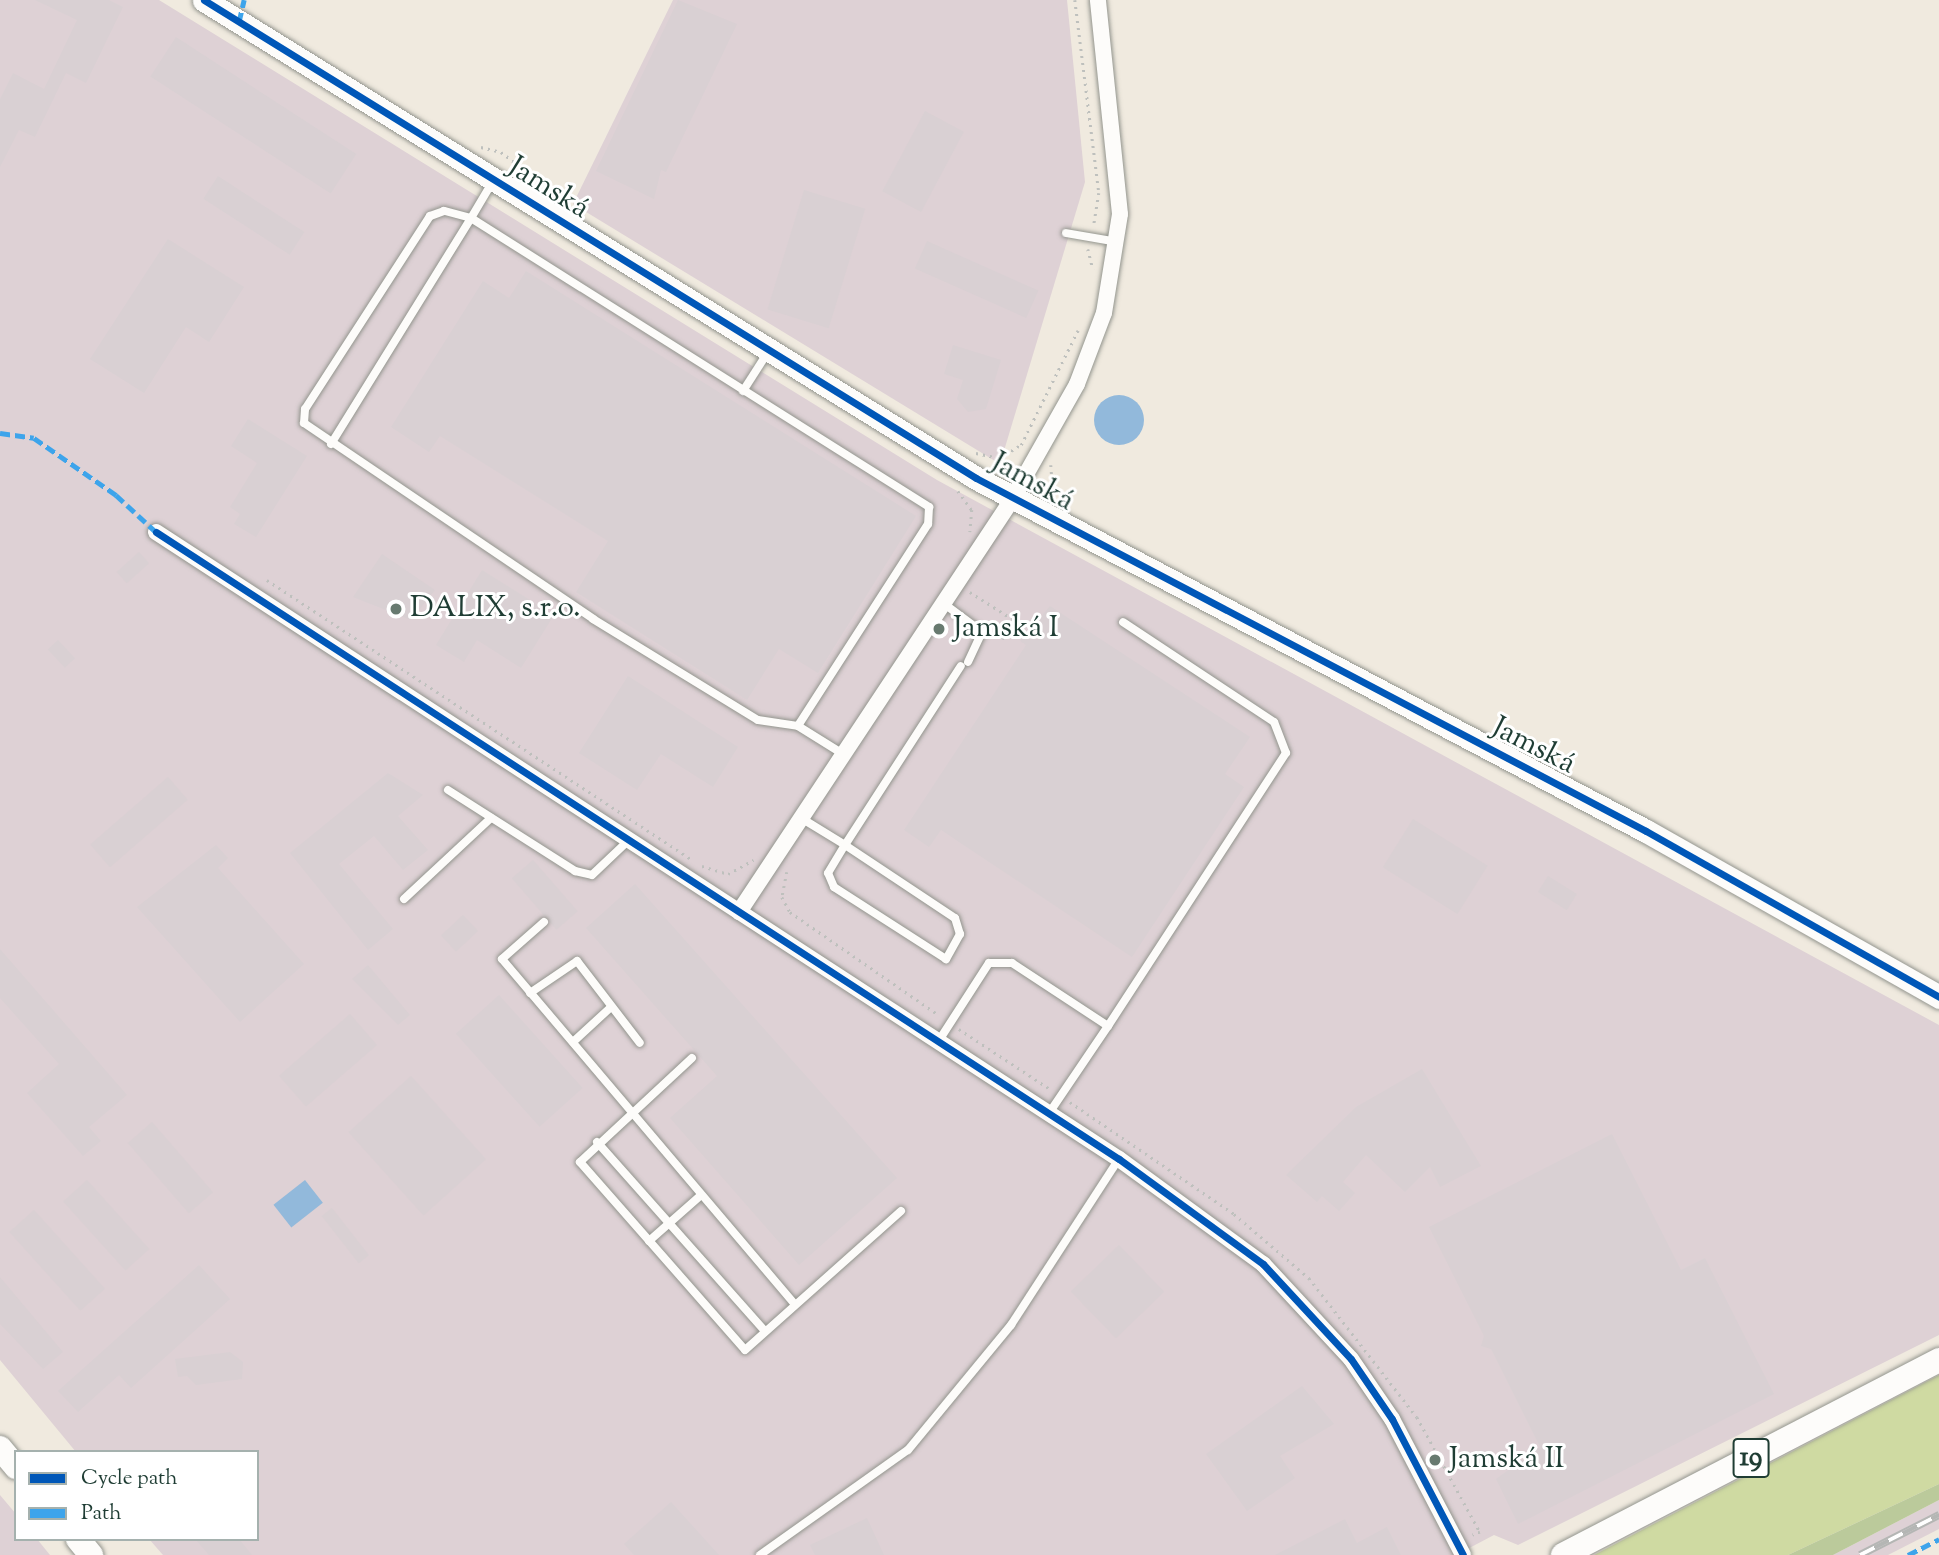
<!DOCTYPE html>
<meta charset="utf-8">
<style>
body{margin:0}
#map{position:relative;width:1939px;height:1555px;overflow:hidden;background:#f0eadf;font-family:"Sorts Mill Goudy",serif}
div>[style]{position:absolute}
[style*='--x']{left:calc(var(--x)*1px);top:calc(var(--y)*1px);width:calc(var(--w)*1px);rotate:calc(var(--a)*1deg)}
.industrial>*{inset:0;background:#ded1d5}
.green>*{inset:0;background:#cfdaa2}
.forest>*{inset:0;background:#bbca9b}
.water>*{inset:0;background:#92b9db;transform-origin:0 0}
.round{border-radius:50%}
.building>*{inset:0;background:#d9d0d3;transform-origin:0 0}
.path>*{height:2.5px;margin-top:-1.25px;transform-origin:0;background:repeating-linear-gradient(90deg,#bec0bd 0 2px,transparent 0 7px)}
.roads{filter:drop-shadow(0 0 2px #93958e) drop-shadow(0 0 2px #93958e)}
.lane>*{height:8px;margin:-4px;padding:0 4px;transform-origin:4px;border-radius:4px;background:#fdfcfa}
.street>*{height:16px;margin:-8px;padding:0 8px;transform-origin:8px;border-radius:8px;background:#fdfcfa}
.secondary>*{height:23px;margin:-11.5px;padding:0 11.5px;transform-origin:11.5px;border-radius:11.5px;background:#fdfcfa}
.primary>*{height:24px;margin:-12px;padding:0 12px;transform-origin:12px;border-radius:12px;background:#fdfcfa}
.rail>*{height:8px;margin-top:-4px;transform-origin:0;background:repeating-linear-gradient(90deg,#fff 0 16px,#b4b6b4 0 32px);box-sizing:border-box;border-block:2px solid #b4b6b4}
.quiet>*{height:5px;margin-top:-2.5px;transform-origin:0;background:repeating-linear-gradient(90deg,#3da4eb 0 10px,transparent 0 15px)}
.cycleway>*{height:7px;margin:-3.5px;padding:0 3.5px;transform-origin:3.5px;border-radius:3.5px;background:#0057b8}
.dots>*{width:19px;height:19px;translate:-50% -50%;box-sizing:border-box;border:4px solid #fff;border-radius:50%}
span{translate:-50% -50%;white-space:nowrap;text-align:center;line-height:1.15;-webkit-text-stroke:6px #fff;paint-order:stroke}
.shield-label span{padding:2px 5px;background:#fff;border:2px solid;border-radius:5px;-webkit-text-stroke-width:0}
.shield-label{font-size:28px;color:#1f3d34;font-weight:700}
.street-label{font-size:30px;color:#1f3d34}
.poi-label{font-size:30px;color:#1f3d34}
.left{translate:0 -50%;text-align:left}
.legend{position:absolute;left:14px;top:1450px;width:245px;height:91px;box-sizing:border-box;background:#fff;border:2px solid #a5b1ae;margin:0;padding:9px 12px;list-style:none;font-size:21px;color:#1f3d34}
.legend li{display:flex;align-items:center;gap:14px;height:35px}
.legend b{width:35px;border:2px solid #a5b1ae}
</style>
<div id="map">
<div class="industrial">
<div style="clip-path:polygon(0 0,159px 0,937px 480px,1939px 1025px,1939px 1335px,1518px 1545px,1494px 1535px,1456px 1555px,163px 1555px,149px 1539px,257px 1539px,257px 1452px,76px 1452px,0 1360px)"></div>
<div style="clip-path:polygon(673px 0,1067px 0,1085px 182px,1000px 464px,573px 204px)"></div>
<div style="clip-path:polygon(0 1495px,16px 1514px,16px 1539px,37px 1539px,50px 1555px,0 1555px)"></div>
<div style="clip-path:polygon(1939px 1500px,1939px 1529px,1888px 1555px,1833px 1555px)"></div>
</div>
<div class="green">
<div style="clip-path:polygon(1939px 1375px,1939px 1484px,1788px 1555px,1594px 1555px)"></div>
</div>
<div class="forest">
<div style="clip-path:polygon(1939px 1484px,1939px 1500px,1833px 1555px,1788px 1555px)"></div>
</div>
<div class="water">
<div class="round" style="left:1094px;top:395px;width:50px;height:50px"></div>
<div style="left:305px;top:1180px;width:29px;height:40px;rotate:52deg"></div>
</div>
<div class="building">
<div style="clip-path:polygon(35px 0,109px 0,123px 7px,86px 83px,66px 73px,35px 137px,19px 130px,0 167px,0 99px,13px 73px,44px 89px,77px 20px)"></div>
<div style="clip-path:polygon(678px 0,737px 24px,666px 172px,661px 170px,654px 199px,596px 171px)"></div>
<div style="left:176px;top:37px;width:215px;height:47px;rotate:33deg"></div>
<div style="left:925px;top:111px;width:44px;height:91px;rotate:28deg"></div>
<div style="left:218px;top:176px;width:103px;height:27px;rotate:33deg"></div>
<div style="left:804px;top:190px;width:64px;height:125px;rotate:17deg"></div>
<div style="clip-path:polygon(168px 239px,244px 287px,209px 342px,186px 327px,144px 393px,90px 359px)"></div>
<div style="left:927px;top:241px;width:122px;height:30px;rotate:24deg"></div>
<div style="clip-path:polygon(526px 271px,916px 516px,818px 673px,779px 649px,747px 700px,576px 592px,608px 541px,440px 436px,429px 452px,391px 427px,483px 281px,509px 298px)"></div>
<div style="clip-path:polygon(953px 345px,1001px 360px,986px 409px,968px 412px,957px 399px,963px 380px,944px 374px)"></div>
<div style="clip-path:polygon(248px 419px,307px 456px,256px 537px,234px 524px,240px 514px,230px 507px,257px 463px,231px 446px)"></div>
<div style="left:139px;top:552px;width:15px;height:30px;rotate:48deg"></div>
<div style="clip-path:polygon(382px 554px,435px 590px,411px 620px,353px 597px)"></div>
<div style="clip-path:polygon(482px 570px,554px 615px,521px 668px,477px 640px,464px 662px,436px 645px)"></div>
<div style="clip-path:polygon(1050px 606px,1250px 737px,1225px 774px,1244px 787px,1132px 957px,941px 830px,929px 847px,904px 830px,1026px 645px,1020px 641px)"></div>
<div style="left:58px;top:640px;width:25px;height:14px;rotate:47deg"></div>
<div style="clip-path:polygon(628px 676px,738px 747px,713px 787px,661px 754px,637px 790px,579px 753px)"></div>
<div style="clip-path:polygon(388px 773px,423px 795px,398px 816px,428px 850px,403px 870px,374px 836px,339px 864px,393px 929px,368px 950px,290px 853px)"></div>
<div style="left:168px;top:777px;width:30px;height:103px;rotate:49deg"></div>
<div style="left:1413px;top:819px;width:88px;height:57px;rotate:32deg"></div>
<div style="clip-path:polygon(216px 845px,228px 858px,218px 868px,304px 964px,240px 1022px,137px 907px)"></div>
<div style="left:533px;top:860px;width:68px;height:28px;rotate:49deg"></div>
<div style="left:1548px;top:876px;width:34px;height:19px;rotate:32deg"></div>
<div style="clip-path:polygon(635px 884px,897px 1178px,799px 1265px,670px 1118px,717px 1076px,586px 928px)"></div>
<div style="left:463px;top:915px;width:22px;height:30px;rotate:47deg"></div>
<div style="clip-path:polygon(0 949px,127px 1095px,89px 1127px,101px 1141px,83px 1156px,27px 1093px,59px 1064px,0 998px)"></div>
<div style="clip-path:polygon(368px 965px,410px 1015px,398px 1025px,352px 979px)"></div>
<div style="left:499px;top:995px;width:125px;height:58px;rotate:48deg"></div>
<div style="left:350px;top:1014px;width:41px;height:94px;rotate:49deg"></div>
<div style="clip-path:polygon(1422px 1069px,1481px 1166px,1440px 1187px,1430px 1167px,1405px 1192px,1366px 1155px,1343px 1182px,1355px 1193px,1339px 1211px,1322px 1196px,1317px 1202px,1286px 1175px,1356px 1107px)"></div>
<div style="left:411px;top:1076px;width:112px;height:84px;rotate:48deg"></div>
<div style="left:152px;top:1122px;width:93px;height:32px;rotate:49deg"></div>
<div style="clip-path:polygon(1612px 1134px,1681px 1270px,1705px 1258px,1774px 1394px,1518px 1524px,1496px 1479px,1540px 1447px,1491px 1349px,1481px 1346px,1484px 1336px,1429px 1227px)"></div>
<div style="left:87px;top:1180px;width:93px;height:32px;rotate:48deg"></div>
<div style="left:332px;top:1208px;width:60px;height:13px;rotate:52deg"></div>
<div style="left:34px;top:1210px;width:106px;height:33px;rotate:48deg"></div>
<div style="left:1119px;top:1245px;width:65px;height:67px;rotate:46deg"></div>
<div style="clip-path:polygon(199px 1265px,230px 1299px,131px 1388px,119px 1375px,78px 1412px,58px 1391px)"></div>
<div style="clip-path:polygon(0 1277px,63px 1352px,43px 1369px,0 1324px)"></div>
<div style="clip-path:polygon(230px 1352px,243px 1362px,242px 1379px,196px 1385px,187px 1376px,178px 1377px,175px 1359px)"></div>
<div style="clip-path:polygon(1302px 1386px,1334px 1424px,1280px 1456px,1295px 1478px,1247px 1511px,1206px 1454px)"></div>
<div style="clip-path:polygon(671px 1502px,719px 1555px,634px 1555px,624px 1544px)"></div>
<div style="clip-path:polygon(867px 1518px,884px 1555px,815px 1555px,810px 1545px)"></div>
<div style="clip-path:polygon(1345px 1519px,1357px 1543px,1387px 1527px,1401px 1555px,1275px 1555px)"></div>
<div style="clip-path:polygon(195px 1539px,239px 1539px,252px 1555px,209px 1555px)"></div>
</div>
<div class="path">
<div style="--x:1075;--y:0;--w:194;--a:82.9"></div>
<div style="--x:1099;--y:193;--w:33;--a:99"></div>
<div style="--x:481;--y:147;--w:21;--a:14"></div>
<div style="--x:501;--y:152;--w:60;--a:36.9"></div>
<div style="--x:1088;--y:249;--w:21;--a:76"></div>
<div style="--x:976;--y:453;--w:24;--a:12"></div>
<div style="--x:999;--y:458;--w:26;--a:-31"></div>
<div style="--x:1021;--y:445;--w:128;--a:-63.6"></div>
<div style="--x:1051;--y:465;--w:31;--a:86"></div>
<div style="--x:958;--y:491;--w:24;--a:54"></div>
<div style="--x:972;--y:510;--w:22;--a:95"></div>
<div style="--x:267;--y:580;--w:508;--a:33.35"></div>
<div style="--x:970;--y:592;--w:69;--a:32.5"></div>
<div style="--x:1002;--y:639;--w:22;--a:-58"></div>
<div style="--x:702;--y:866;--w:27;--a:17"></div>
<div style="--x:728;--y:874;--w:29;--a:-29"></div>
<div style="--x:787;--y:872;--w:25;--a:101"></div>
<div style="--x:782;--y:897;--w:17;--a:62"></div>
<div style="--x:790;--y:912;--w:181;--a:34.7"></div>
<div style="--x:959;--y:1029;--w:109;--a:33.4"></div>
<div style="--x:1070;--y:1102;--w:199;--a:34.3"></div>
<div style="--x:1234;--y:1214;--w:99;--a:40.5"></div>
<div style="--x:1309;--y:1278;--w:176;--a:52.2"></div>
<div style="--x:1417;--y:1417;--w:131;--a:61.3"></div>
<div style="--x:1480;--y:1532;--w:8;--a:157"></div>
</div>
<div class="roads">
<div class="lane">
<div style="--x:493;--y:181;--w:43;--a:120.7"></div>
<div style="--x:471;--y:218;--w:28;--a:-165"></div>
<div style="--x:444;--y:211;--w:15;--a:160"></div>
<div style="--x:430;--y:216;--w:230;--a:122.9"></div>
<div style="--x:305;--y:409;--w:14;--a:94"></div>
<div style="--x:304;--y:423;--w:349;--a:34.1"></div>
<div style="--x:593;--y:619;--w:193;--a:31.5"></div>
<div style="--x:758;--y:720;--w:40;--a:8.5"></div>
<div style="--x:798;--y:726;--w:53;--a:31.9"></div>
<div style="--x:1066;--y:233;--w:53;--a:9.8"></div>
<div style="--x:743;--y:391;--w:46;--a:-57.3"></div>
<div style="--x:331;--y:444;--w:266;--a:-58.2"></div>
<div style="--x:471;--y:218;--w:542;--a:32.25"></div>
<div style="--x:929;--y:507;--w:17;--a:93"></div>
<div style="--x:928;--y:524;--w:240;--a:122.8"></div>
<div style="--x:943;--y:603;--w:49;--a:36.6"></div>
<div style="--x:982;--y:632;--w:33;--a:115"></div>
<div style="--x:448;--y:790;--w:151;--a:32.5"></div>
<div style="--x:575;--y:871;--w:17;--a:13"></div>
<div style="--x:592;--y:875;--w:51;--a:-43.4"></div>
<div style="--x:801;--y:818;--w:52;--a:31.5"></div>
<div style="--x:845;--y:845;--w:213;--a:-57.1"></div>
<div style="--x:845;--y:845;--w:132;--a:33.6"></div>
<div style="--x:955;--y:918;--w:17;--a:73"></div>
<div style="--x:960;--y:934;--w:29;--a:119"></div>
<div style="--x:946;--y:959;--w:133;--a:-147.3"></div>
<div style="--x:834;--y:887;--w:15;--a:-113"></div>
<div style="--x:828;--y:873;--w:33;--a:-59"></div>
<div style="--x:404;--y:899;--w:119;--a:-43"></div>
<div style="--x:544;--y:922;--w:56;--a:138.6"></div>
<div style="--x:502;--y:959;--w:453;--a:49.7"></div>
<div style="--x:530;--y:993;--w:57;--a:-34.2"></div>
<div style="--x:577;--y:961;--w:103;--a:52.5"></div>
<div style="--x:1108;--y:1026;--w:326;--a:-56.9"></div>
<div style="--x:1286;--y:753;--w:33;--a:-111"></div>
<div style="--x:1274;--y:722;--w:181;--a:-146.5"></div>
<div style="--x:573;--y:1042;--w:50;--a:-42.6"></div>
<div style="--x:938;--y:1042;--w:94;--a:-57.2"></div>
<div style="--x:989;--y:963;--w:23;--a:0"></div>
<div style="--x:1012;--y:963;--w:115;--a:33.3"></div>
<div style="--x:1108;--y:1026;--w:105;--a:124.1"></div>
<div style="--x:692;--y:1058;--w:153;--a:137.1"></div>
<div style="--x:580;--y:1162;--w:250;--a:48.7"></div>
<div style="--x:745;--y:1350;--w:209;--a:-41.7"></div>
<div style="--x:597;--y:1142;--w:253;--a:48.4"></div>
<div style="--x:649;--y:1241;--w:68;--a:-41.4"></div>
<div style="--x:760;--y:1555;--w:181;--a:-35.4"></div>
<div style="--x:908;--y:1450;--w:162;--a:-50.5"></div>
<div style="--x:1011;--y:1325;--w:198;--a:-57"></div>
</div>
<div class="street">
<div style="--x:156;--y:532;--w:1149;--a:33.07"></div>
<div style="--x:1119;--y:1159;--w:178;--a:36.1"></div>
<div style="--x:1263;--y:1264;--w:129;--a:47.2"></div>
<div style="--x:1351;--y:1359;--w:73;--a:55.7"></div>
<div style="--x:1392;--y:1419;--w:153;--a:62.4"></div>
<div style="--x:739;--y:912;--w:495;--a:-56.5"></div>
<div style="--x:1012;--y:499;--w:132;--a:-60.5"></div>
<div style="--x:1077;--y:384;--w:76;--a:-69.2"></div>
<div style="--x:1104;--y:313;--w:100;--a:-80.8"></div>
<div style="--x:1120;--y:214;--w:215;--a:-95.9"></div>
</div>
<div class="secondary">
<div style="--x:204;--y:0;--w:908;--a:31.76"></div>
<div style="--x:976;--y:478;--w:757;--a:27.78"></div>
<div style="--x:1646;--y:831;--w:337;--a:29.5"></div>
</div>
<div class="primary">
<div style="--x:0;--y:1448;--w:25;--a:50"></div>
<div style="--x:78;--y:1539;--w:21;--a:51"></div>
<div style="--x:1563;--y:1555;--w:424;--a:-27.4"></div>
</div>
</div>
<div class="rail">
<div style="--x:1860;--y:1555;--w:89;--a:-26.9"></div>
</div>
<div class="quiet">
<div style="--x:239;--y:22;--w:23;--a:-77"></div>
<div style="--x:0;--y:433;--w:34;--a:8"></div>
<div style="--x:34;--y:438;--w:100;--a:34.8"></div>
<div style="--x:116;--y:495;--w:54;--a:42.8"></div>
<div style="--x:1908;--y:1555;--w:35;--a:-27"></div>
</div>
<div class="cycleway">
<div style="--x:204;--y:0;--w:908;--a:31.76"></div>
<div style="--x:976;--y:478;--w:757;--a:27.78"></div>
<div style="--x:1646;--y:831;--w:337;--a:29.5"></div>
<div style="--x:156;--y:532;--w:1149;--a:33.07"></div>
<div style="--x:1119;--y:1159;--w:178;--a:36.1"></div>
<div style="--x:1263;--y:1264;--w:129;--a:47.2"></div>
<div style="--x:1351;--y:1359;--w:73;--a:55.7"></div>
<div style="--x:1392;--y:1419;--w:153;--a:62.4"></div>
</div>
<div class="dots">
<div style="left:396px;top:609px;background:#687a70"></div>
<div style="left:939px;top:629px;background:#687a70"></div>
<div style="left:1435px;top:1460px;background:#687a70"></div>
</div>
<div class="shield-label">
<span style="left:1751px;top:1458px">19</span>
</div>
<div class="street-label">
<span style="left:548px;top:189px;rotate:32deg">Jamská</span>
<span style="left:1032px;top:483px;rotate:29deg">Jamská</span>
<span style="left:1533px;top:747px;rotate:27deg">Jamská</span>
</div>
<div class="poi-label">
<span class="left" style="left:410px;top:609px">DALIX, s.r.o.</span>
<span class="left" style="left:953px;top:629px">Jamská I</span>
<span class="left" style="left:1449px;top:1460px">Jamská II</span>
</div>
<ul class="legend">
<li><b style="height:9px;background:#0057b8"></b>Cycle path</li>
<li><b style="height:9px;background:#3da4eb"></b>Path</li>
</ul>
</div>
